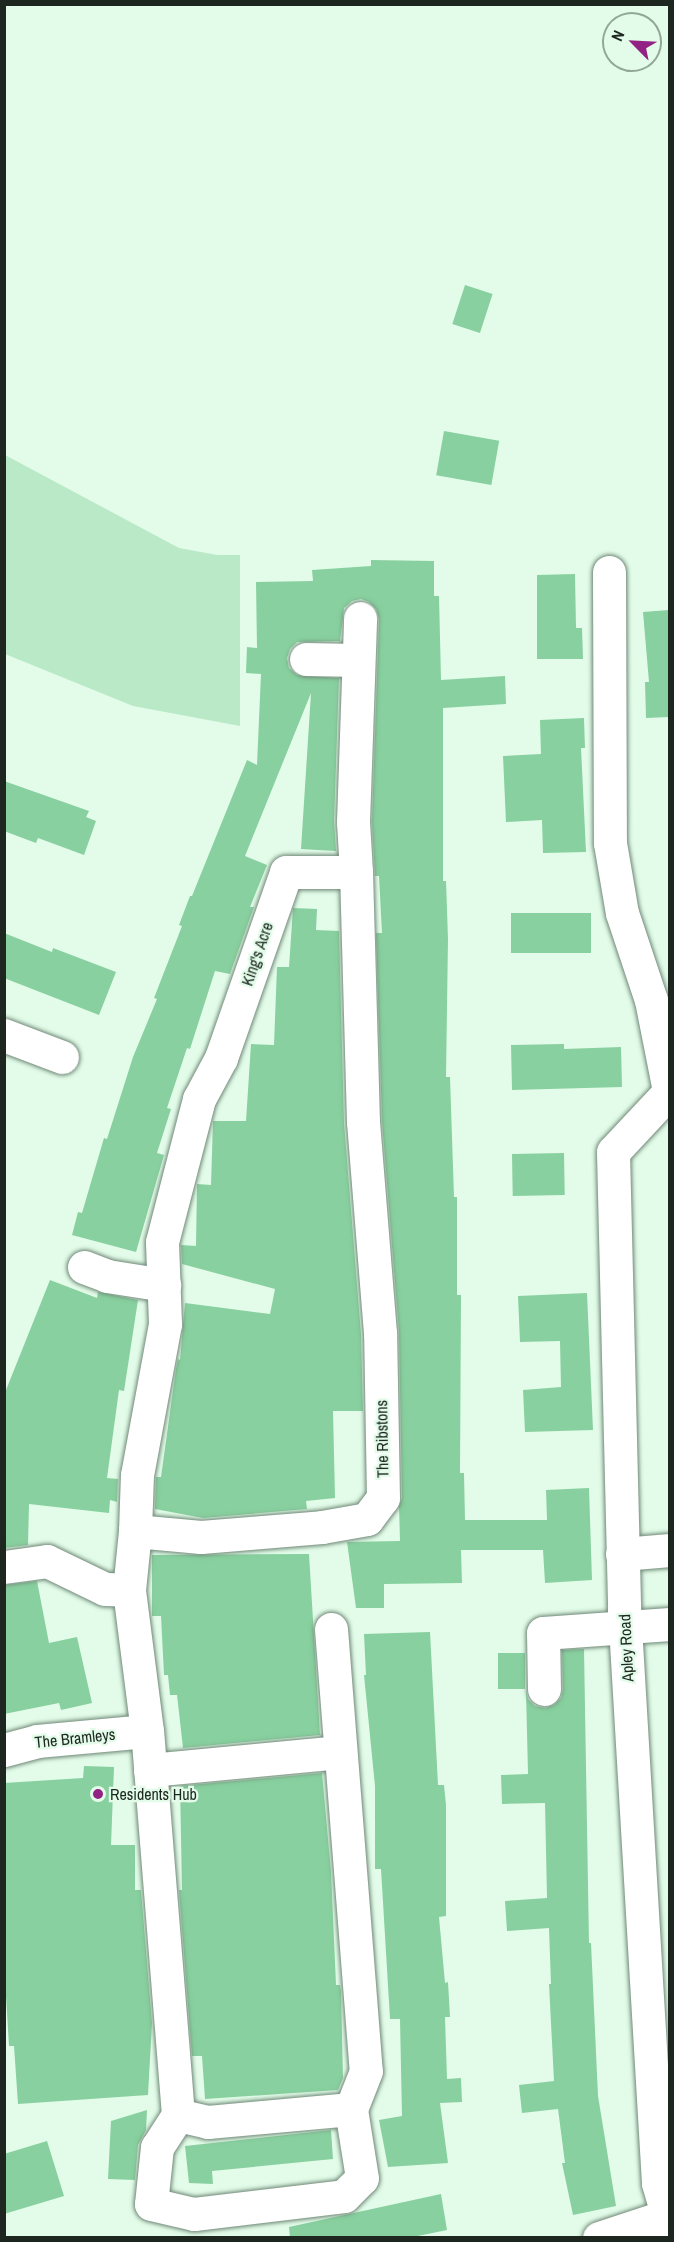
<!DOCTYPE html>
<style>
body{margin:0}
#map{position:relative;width:674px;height:2242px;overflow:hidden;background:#e2fce9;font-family:"Archivo Narrow",sans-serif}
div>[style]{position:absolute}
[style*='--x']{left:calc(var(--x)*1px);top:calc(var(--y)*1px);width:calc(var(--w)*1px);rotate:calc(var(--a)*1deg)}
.green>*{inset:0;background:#bae9c8}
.building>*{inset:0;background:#88d09f;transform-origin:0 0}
.roads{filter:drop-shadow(0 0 2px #708877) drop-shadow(0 0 2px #708877)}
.minor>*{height:33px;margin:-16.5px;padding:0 16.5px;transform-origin:16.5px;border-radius:16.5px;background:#fff}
.dots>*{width:16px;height:16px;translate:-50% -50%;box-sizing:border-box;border:3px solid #e2fce9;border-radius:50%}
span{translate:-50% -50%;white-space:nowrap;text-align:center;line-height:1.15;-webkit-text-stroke:4.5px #e2fce9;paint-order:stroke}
.street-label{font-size:16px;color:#1d2720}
.poi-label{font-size:16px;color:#1d2720}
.left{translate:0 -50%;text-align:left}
.frame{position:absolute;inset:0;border:6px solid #1d2720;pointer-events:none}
.north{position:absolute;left:602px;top:12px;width:60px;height:60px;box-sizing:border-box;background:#e2fce9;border:2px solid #93a799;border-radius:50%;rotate:294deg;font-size:16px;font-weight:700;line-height:24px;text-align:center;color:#1d2720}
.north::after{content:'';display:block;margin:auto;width:21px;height:27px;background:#922283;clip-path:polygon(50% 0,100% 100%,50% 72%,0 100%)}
</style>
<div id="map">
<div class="green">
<div style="clip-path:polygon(5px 455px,179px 548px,217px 555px,240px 555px,240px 726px,133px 706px,5px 654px)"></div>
</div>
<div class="building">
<div style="left:465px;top:285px;width:29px;height:41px;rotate:18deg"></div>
<div style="left:444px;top:431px;width:56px;height:45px;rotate:10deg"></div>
<div style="clip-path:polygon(371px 560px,434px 561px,434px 596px,439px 596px,441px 680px,505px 676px,506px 704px,443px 708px,443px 881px,446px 881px,448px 939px,446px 1077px,450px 1077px,454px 1197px,457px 1197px,457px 1295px,461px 1295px,460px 1473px,464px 1473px,465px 1520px,547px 1520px,546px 1490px,589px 1488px,592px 1580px,545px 1583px,543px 1550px,461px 1550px,462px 1583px,384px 1584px,384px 1608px,356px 1608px,347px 1542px,400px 1541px,399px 1506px,402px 1498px,399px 1332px,382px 1121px,376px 933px,382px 933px,379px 876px,375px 876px,372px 822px,379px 619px,376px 609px,369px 602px,361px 599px,352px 601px,344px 608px,340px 641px,297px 642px,290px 649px,287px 658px,289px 668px,297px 675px,339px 678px,334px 821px,336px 851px,301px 849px,311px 693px,245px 856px,267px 865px,250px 907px,254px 907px,230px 974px,215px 971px,190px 1049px,187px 1048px,167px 1108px,171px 1109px,157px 1153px,164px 1155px,136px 1252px,72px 1235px,78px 1212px,82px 1213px,104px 1138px,107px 1139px,133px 1057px,157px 999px,154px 998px,182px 926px,179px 925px,190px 896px,192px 896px,247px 760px,257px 765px,261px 674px,246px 673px,247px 647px,257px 648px,256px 582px,313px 581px,312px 570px,371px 566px)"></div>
<div style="clip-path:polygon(575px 574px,576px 628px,582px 628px,583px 659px,537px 659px,537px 575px)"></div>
<div style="clip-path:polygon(669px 610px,669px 717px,646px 718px,645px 682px,649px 682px,643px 612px)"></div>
<div style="clip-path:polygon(584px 718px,585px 748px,581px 748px,586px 852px,543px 853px,542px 820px,506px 822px,503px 756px,541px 754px,540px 720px)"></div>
<div style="clip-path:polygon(4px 781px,89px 811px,86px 817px,96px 821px,84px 855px,38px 838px,36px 843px,4px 831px)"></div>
<div style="clip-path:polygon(293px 908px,317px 909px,316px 930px,339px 931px,344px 1123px,361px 1334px,363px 1411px,333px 1411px,335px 1498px,306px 1501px,307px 1509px,203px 1518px,155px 1509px,156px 1477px,161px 1477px,176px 1369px,178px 1359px,180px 1360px,185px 1303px,270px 1314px,275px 1289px,182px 1264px,181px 1245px,196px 1246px,197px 1184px,211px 1185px,213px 1121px,246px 1121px,251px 1044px,274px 1045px,277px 967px,289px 967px)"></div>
<div style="left:591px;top:913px;width:40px;height:80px;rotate:90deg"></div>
<div style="clip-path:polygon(4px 933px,52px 952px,53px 948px,116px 972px,99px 1015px,4px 978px)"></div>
<div style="clip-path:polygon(564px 1044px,564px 1049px,621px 1047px,622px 1087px,512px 1090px,511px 1045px)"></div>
<div style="left:564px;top:1153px;width:42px;height:52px;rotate:89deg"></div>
<div style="clip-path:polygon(50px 1280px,97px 1298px,98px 1292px,138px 1300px,124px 1391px,119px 1390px,107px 1478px,118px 1479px,117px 1502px,110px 1500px,109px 1513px,29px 1504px,28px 1545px,4px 1548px,4px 1395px)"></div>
<div style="clip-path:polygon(587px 1293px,593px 1430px,525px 1432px,523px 1390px,561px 1387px,560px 1341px,520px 1342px,518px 1296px)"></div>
<div style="clip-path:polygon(309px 1554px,320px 1735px,183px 1748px,177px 1695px,170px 1695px,168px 1675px,164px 1675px,161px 1616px,152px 1616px,152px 1555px)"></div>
<div style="clip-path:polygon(37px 1581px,49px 1643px,77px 1637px,92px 1703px,61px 1710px,59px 1703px,4px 1714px,4px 1585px)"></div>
<div style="clip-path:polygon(430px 1632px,438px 1785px,444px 1785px,446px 1805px,446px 1916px,439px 1917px,445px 1983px,448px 1982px,450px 2017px,445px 2017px,447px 2079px,461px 2078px,462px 2102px,440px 2103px,448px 2163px,388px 2167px,379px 2120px,402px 2116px,400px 2019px,390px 2019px,381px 1869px,375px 1869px,375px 1786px,364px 1675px,366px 1675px,364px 1634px)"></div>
<div style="clip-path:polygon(584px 1649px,589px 1943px,591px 1943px,598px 2096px,616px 2206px,573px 2215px,562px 2163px,565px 2163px,558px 2109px,522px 2113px,519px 2085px,554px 2081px,549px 1984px,551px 1984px,549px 1928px,507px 1931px,505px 1901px,547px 1898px,545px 1803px,502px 1804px,501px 1775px,528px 1774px,526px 1691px,528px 1699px,535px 1706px,545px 1708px,554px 1705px,561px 1698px,563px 1689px,562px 1650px)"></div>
<div style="left:498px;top:1653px;width:27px;height:36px"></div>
<div style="clip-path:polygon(84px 1766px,114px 1767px,111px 1845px,135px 1845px,135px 1890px,141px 1890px,152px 2023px,148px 2095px,18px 2104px,14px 2046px,9px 2046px,4px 1963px,4px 1783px,83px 1778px)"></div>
<div style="clip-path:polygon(322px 1773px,331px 1872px,336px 1985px,340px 1985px,341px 1991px,343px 2078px,338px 2090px,205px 2099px,202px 2056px,192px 2056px,179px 1890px,182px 1890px,180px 1786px)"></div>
<div style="clip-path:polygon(147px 2110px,146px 2130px,138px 2145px,135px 2180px,108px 2179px,111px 2121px)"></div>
<div style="clip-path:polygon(331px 2130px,333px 2159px,212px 2171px,213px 2184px,189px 2183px,185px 2146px)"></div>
<div style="clip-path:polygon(47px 2141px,64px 2196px,4px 2214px,4px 2154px)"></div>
<div style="clip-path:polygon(441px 2194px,447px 2230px,408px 2238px,290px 2238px,289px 2227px)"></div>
</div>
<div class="roads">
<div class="minor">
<div style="--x:609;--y:572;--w:271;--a:89.8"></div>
<div style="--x:610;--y:843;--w:71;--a:80.3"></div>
<div style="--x:622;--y:913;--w:92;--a:71.6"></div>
<div style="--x:651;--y:1000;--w:93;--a:78.8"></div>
<div style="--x:306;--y:659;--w:52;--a:1.1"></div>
<div style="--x:4;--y:1035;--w:62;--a:20.8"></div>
<div style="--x:670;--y:1091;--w:83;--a:133.1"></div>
<div style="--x:613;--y:1152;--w:457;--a:88.6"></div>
<div style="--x:624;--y:1609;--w:575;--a:86.61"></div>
<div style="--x:658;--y:2183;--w:43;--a:73.7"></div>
<div style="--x:84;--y:1267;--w:25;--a:21"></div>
<div style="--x:107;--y:1276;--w:58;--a:9"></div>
<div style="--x:135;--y:1531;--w:66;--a:5.2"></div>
<div style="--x:201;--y:1537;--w:121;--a:-4.7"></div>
<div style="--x:322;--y:1527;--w:46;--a:-10.1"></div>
<div style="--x:367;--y:1519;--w:26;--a:-53"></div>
<div style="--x:383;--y:1498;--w:165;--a:-91"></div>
<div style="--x:380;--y:1333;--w:212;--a:-94.6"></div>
<div style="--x:363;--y:1122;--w:250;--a:-91.6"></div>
<div style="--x:622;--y:1554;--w:48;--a:-4.8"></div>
<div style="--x:4;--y:1567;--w:43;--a:-7.9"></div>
<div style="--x:47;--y:1561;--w:64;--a:25.8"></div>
<div style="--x:105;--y:1589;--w:24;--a:2"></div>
<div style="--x:331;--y:1629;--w:443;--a:85.5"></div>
<div style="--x:366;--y:2071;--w:41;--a:111.5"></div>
<div style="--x:351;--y:2109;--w:144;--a:174.8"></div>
<div style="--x:208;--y:2122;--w:31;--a:-167"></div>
<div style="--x:178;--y:2115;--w:385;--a:-94.6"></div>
<div style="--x:147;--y:1731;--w:142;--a:-97.3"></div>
<div style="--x:129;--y:1590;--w:59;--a:-84.2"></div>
<div style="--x:135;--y:1531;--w:56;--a:-88"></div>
<div style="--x:137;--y:1475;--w:154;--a:-79.5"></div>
<div style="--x:165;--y:1324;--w:82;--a:-92.1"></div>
<div style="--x:162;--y:1242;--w:148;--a:-75.5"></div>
<div style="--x:199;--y:1099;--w:47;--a:-61.8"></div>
<div style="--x:221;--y:1058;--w:197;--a:-70.7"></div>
<div style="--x:286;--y:872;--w:70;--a:0"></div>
<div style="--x:356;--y:872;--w:50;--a:-93.4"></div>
<div style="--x:353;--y:822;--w:204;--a:-88"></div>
<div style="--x:544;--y:1689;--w:56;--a:-91"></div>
<div style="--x:543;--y:1633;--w:127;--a:-4.1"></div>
<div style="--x:4;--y:1750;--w:34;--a:-15"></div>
<div style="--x:37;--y:1741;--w:110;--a:-5.2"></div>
<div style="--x:150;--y:1770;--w:191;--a:-5.4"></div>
<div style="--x:178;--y:2115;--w:38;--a:123"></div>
<div style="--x:157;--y:2147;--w:57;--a:96"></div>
<div style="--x:151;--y:2204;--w:44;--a:13.1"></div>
<div style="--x:194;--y:2214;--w:151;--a:-6.8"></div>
<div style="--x:344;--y:2196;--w:25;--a:-45"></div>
<div style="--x:362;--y:2178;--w:70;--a:-99.1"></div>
<div style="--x:599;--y:2238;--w:71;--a:-18.2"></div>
</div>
</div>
<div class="dots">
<div style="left:98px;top:1794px;background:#922283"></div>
</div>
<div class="street-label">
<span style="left:257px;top:954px;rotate:-71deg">King's Acre</span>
<span style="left:382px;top:1439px;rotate:-91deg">The Ribstons</span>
<span style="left:626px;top:1648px;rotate:-93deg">Apley Road</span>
<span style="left:75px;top:1738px;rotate:-6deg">The Bramleys</span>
</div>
<div class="poi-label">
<span class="left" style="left:110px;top:1794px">Residents Hub</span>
</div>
<div class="frame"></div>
<div class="north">N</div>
</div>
